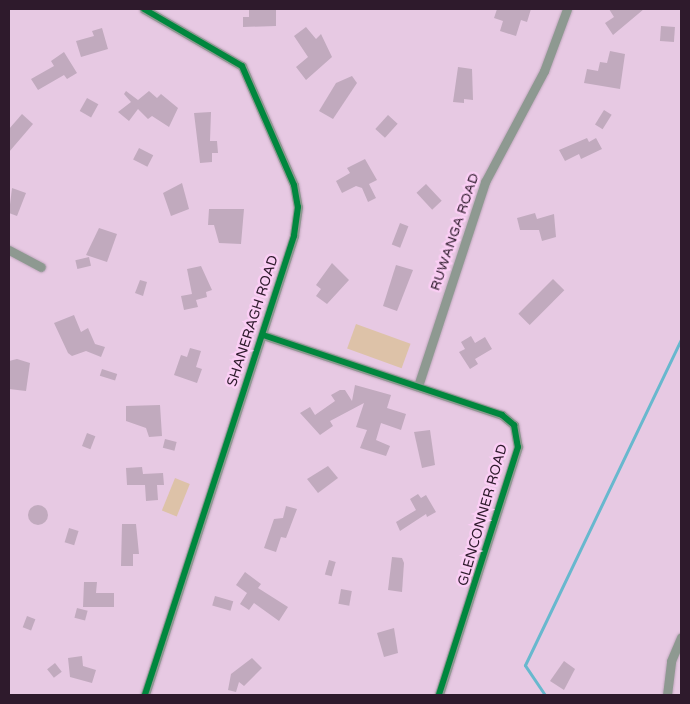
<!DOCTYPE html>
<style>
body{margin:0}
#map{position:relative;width:690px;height:704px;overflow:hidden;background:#e7c9e3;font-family:"Varela Round",sans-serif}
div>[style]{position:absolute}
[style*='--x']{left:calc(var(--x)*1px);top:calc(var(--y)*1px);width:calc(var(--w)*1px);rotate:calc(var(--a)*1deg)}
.green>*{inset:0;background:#ddc2a8;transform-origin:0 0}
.stream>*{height:3px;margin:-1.5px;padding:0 1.5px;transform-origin:1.5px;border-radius:1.5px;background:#68b8ce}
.building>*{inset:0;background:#c1aabe;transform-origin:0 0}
.round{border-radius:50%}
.roads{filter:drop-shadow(0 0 1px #c0a8bd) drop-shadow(0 0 1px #c0a8bd)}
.street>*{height:9px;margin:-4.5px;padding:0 4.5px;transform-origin:4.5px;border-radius:4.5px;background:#8e9991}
.cycleway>*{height:6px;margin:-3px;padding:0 3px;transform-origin:3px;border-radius:3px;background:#00873e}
span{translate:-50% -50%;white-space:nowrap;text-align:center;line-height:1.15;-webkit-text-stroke:5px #fbcef5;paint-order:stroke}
.street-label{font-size:14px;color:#2e1a2c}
.frame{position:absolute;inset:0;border:10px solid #2e1a2c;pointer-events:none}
</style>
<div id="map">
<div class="green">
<div style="left:356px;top:324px;width:58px;height:26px;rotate:20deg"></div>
<div style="left:175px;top:478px;width:16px;height:35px;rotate:22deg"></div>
</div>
<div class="stream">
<div style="--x:545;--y:695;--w:36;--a:-124"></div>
<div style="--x:525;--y:665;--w:361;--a:-64.4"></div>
</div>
<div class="building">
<div style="clip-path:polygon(276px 9px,276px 26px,243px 27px,243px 17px,249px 17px,249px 10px)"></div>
<div style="clip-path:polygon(497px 9px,531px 9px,527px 22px,521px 20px,516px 36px,500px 31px,503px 21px,494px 18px)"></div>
<div style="clip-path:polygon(609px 9px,644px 9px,613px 35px,605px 23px,614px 17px)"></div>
<div style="left:661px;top:26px;width:14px;height:15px;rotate:4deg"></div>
<div style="clip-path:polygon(306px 27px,316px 39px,321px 34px,332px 57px,306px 80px,296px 67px,308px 57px,294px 36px)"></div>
<div style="clip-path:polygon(102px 28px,108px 49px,81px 57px,76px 41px,94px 36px,92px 31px)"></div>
<div style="clip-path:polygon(610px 51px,625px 54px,620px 89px,584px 83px,587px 69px,598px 71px,600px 62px,607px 63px)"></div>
<div style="clip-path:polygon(64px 52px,77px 73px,67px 79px,64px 75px,38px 90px,31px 79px,54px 66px,51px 61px)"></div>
<div style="clip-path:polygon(458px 67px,472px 69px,473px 100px,464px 99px,464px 103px,453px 102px)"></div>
<div style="clip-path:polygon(352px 76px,357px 83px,333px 119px,319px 111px,336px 83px)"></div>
<div style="clip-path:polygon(126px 91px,138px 100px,149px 91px,157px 98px,161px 94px,178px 108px,169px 127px,152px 116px,148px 119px,138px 109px,129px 121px,118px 112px,131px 102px,124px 94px)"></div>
<div style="left:87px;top:98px;width:13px;height:15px;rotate:29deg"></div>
<div style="left:604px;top:110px;width:9px;height:17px;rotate:32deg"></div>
<div style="clip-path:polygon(211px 112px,210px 141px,217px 141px,218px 153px,212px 153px,212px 162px,200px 163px,194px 113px)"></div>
<div style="clip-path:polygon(22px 114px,33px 124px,9px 152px,9px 129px)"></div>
<div style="left:388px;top:115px;width:13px;height:19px;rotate:42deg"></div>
<div style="clip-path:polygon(587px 138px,589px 142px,596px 138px,602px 149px,581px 159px,579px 154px,565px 161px,559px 150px)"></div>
<div style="left:139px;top:148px;width:16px;height:13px;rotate:27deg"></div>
<div style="clip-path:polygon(365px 159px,377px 180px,369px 184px,376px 198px,368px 202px,362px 188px,356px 186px,342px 193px,336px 181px,350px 173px,347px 168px)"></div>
<div style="clip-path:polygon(182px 183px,189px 209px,171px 216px,163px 193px)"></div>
<div style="left:426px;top:184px;width:23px;height:13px;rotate:47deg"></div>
<div style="clip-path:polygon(12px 188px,26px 193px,17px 216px,9px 213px)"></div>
<div style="clip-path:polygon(209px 209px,244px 209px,241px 244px,219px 243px,214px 225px,208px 225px)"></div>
<div style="clip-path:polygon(535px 213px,537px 219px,554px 214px,556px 237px,542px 241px,539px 230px,520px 230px,517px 218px)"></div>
<div style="left:400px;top:223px;width:9px;height:23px;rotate:21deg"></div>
<div style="clip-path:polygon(99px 228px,117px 234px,107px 262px,86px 255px)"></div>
<div style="left:89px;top:257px;width:9px;height:14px;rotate:77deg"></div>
<div style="clip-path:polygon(332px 263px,349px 280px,327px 304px,316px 296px,321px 289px,316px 285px)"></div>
<div style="clip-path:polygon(396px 265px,413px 270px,397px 311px,383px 306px)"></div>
<div style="clip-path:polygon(201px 266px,212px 290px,206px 292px,207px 297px,196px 300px,198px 307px,184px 310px,181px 296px,192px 294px,187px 269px)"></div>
<div style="left:553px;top:279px;width:16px;height:49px;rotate:45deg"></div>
<div style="clip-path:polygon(140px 280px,147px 282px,143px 296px,135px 293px)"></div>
<div style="clip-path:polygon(74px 315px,81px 332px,88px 328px,95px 344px,105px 347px,101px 357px,86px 351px,72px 356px,68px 353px,54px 323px)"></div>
<div style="clip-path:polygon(471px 336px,475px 343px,485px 337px,492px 349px,475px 359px,478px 364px,470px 369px,459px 352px,465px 349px,461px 342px)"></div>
<div style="clip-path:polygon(190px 348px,201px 351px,196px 367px,202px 369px,197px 383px,174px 375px,181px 355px,187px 357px)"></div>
<div style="clip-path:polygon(17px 359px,30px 363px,26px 391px,9px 389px,9px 361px)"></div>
<div style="left:102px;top:369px;width:16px;height:7px;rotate:18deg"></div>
<div style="clip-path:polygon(355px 385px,391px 395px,387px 408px,406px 414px,401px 430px,381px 423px,376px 440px,390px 446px,386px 456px,360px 448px,367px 430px,356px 427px,364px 403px,330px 421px,333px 426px,320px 435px,300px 413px,310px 407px,315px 415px,335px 401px,331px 395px,340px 390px,345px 390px,352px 401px)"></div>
<div style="clip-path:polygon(160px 405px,162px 436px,149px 437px,146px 428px,126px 421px,126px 406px)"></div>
<div style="clip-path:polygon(430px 430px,435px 465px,422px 468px,414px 432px)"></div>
<div style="left:87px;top:433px;width:9px;height:14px;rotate:21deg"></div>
<div style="left:165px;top:439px;width:12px;height:9px;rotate:14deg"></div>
<div style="clip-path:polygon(328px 466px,338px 478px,318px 493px,307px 479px)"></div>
<div style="clip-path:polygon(142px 467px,143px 474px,163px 473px,164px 485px,157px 485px,158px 500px,146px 501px,145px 485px,127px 485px,126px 468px)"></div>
<div style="clip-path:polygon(418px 494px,421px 498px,426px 495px,436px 512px,427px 517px,426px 514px,400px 531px,396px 522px,416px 510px,410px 499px)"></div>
<div class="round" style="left:28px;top:505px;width:20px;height:20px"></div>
<div style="clip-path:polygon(286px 506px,297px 509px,286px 538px,281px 537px,276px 552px,264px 548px,274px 519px,283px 518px)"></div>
<div style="clip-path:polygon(122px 524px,136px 524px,139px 554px,133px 554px,133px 566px,121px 566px)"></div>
<div style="left:69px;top:528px;width:10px;height:15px;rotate:17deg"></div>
<div style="clip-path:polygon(392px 557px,402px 558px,404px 563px,402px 592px,388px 590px)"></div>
<div style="left:329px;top:560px;width:7px;height:15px;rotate:16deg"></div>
<div style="clip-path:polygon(245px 572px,261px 584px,258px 588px,288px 607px,279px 621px,254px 603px,249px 610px,240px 604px,247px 593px,236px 585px)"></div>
<div style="clip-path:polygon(84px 582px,97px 582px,96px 593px,114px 593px,114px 607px,83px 607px)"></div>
<div style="left:341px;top:589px;width:11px;height:15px;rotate:10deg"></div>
<div style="left:215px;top:596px;width:19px;height:10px;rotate:16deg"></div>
<div style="left:77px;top:608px;width:11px;height:10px;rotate:15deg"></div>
<div style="left:27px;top:616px;width:9px;height:12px;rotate:21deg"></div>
<div style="clip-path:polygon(394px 628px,398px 653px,384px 657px,377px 633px)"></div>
<div style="clip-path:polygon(82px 656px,83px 666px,96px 670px,92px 683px,70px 677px,68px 658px)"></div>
<div style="clip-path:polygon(252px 658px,262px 668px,244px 686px,239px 682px,236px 692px,228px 690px,231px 674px)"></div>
<div style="clip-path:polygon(564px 661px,575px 669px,564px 690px,550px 681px)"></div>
<div style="left:55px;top:663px;width:11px;height:10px;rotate:52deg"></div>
</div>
<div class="roads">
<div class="street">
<div style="--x:144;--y:9;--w:113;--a:30.2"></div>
<div style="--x:242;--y:66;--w:130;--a:66.4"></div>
<div style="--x:294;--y:185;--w:22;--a:80"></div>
<div style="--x:298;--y:207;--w:29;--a:98"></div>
<div style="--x:294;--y:236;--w:483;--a:108"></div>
<div style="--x:9;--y:250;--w:36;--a:28"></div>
<div style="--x:263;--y:335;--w:252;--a:18.5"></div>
<div style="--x:502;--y:415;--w:16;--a:40"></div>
<div style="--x:514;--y:425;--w:22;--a:80"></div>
<div style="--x:518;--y:447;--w:260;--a:107.7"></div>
<div style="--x:418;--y:386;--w:215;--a:-71.8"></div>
<div style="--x:485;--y:182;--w:126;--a:-62"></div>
<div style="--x:544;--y:71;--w:66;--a:-69.6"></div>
<div style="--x:667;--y:695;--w:34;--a:-83"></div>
<div style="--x:671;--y:661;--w:26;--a:-67"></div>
</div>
</div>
<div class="cycleway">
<div style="--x:144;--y:9;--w:113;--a:30.2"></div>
<div style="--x:242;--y:66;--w:130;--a:66.4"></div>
<div style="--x:294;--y:185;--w:22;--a:80"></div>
<div style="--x:298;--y:207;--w:29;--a:98"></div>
<div style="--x:294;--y:236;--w:483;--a:108"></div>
<div style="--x:263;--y:335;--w:252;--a:18.5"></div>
<div style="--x:502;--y:415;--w:16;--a:40"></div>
<div style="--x:514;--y:425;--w:22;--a:80"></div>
<div style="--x:518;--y:447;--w:260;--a:107.7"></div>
</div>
<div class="street-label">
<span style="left:455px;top:232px;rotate:-71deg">RUWANGA ROAD</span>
<span style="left:253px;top:321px;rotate:-72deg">SHANERAGH ROAD</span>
<span style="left:483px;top:515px;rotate:-74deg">GLENCONNER ROAD</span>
</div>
<div class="frame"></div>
</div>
